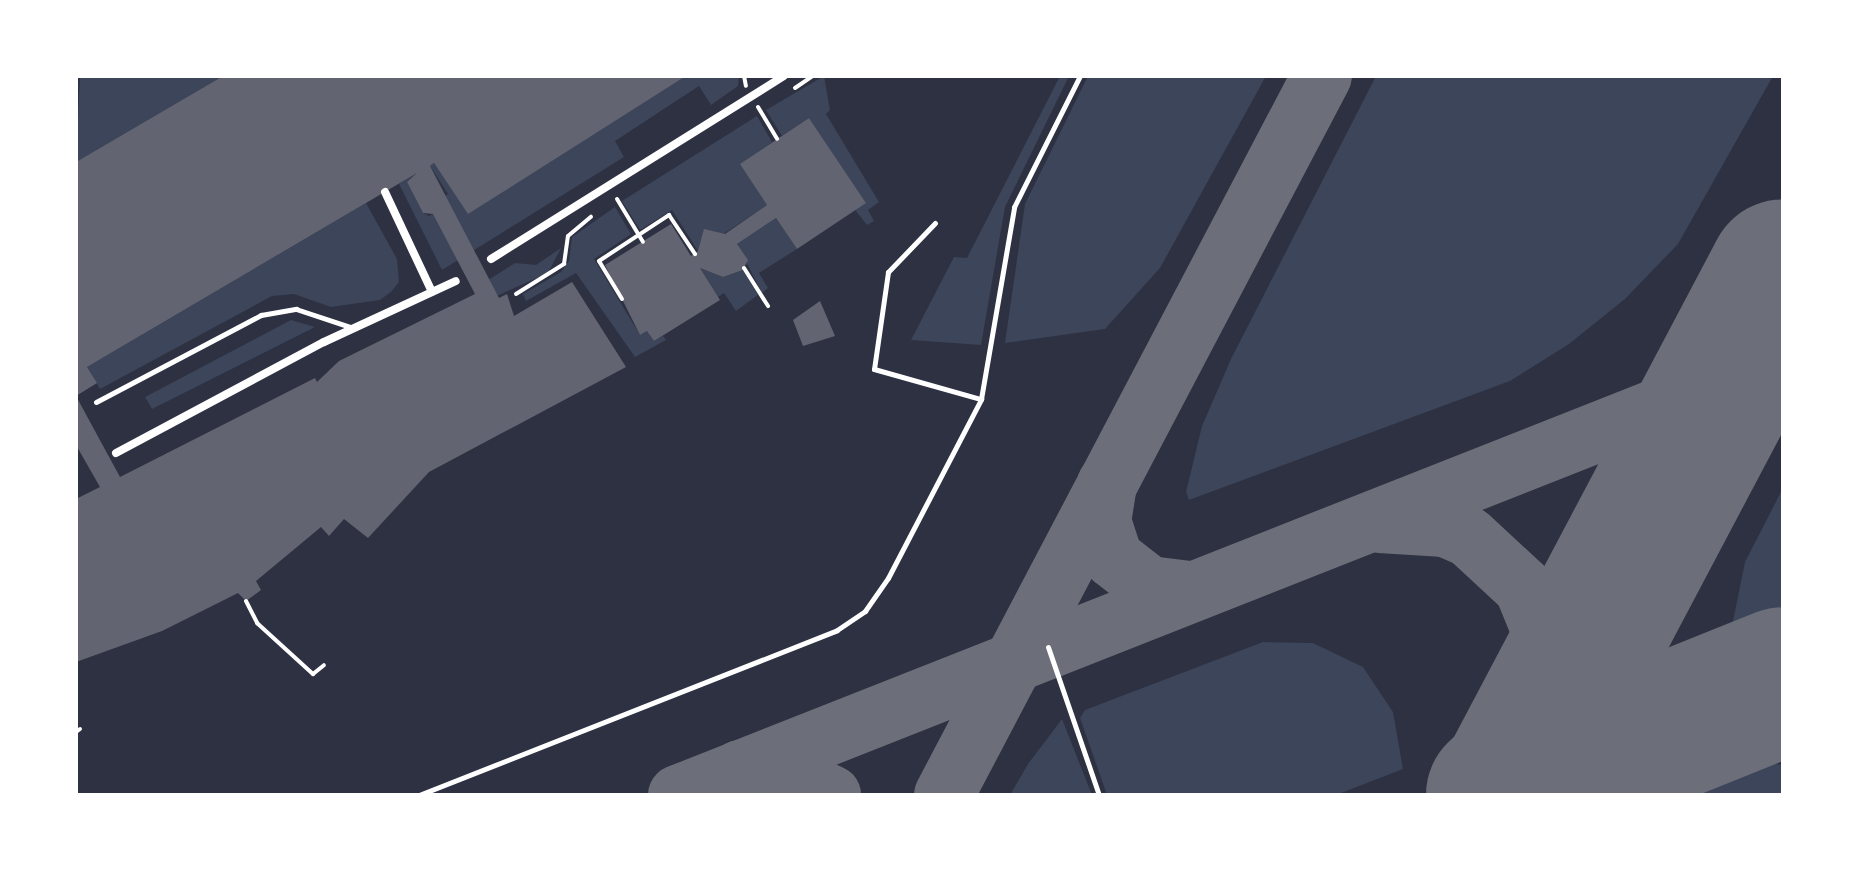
<!DOCTYPE html>
<style>
body{margin:0}
#map{position:relative;width:1859px;height:871px;overflow:hidden;background:#2d3142;font-family:"Sofia Sans Condensed",sans-serif}
div>[style]{position:absolute}
[style*='--x']{left:calc(var(--x)*1px);top:calc(var(--y)*1px);width:calc(var(--w)*1px);rotate:calc(var(--a)*1deg)}
.green>*{inset:0;background:#3c4559}
.taxiway>*{height:60px;margin:-30px;padding:0 30px;transform-origin:30px;border-radius:30px;background:#6c6f7a}
.runway>*{height:148px;margin:-74px;padding:0 74px;transform-origin:74px;border-radius:74px;background:#6c6f7a}
.building>*{inset:0;background:#626471}
.path>*{height:4px;margin:-2px;padding:0 2px;transform-origin:2px;border-radius:2px;background:#fff}
.service>*{height:5px;margin:-2.5px;padding:0 2.5px;transform-origin:2.5px;border-radius:2.5px;background:#fff}
.minor>*{height:8px;margin:-4px;padding:0 4px;transform-origin:4px;border-radius:4px;background:#fff}
span{translate:-50% -50%;white-space:nowrap;text-align:center;line-height:1.15;-webkit-text-stroke:6px #fff;paint-order:stroke}
.frame{position:absolute;inset:0;border:78px solid #fff;pointer-events:none}
</style>
<div id="map">
<div class="green">
<div style="clip-path:polygon(80px 76px,223px 76px,76px 162px)"></div>
<div style="clip-path:polygon(686px 76px,739px 76px,738px 86px,711px 105px,699px 86px,615px 141px,624px 157px,442px 270px,399px 184px,417px 173px,407px 182px,423px 213px,429px 216px,441px 210px,436px 201px,448px 194px,430px 166px,434px 163px,468px 213px)"></div>
<div style="clip-path:polygon(824px 76px,830px 110px,826px 114px,879px 202px,868px 210px,874px 221px,867px 225px,855px 210px,865px 202px,809px 118px,782px 136px,766px 110px)"></div>
<div style="clip-path:polygon(1060px 76px,1069px 76px,1005px 207px,981px 345px,911px 340px,954px 257px,967px 258px)"></div>
<div style="clip-path:polygon(1088px 76px,1266px 76px,1160px 268px,1105px 329px,1005px 343px,1025px 204px)"></div>
<div style="clip-path:polygon(1376px 76px,1773px 76px,1678px 244px,1625px 299px,1569px 344px,1510px 381px,1189px 500px,1186px 492px,1202px 426px,1231px 359px)"></div>
<div style="clip-path:polygon(757px 116px,772px 142px,741px 164px,767px 205px,698px 251px,672px 210px,640px 230px,622px 201px)"></div>
<div style="clip-path:polygon(366px 203px,397px 259px,399px 282px,391px 292px,380px 300px,331px 307px,294px 294px,272px 296px,100px 389px,87px 367px)"></div>
<div style="clip-path:polygon(615px 207px,631px 234px,594px 259px,640px 335px,647px 331px,654px 341px,663px 336px,666px 340px,635px 357px,576px 273px,526px 301px,523px 294px,561px 272px,569px 261px,572px 237px)"></div>
<div style="clip-path:polygon(776px 218px,797px 249px,759px 273px,768px 288px,762px 293px,737px 244px)"></div>
<div style="clip-path:polygon(561px 248px,548px 273px,492px 298px,485px 282px,515px 263px,536px 265px)"></div>
<div style="clip-path:polygon(700px 268px,723px 277px,743px 270px,758px 295px,736px 311px,724px 293px,718px 297px)"></div>
<div style="clip-path:polygon(291px 320px,315px 327px,152px 409px,145px 397px)"></div>
<div style="clip-path:polygon(1783px 488px,1783px 615px,1740px 632px,1732px 626px,1745px 562px)"></div>
<div style="clip-path:polygon(1263px 642px,1313px 643px,1363px 667px,1393px 712px,1403px 769px,1336px 795px,1107px 795px,1080px 718px,1085px 710px)"></div>
<div style="clip-path:polygon(1062px 719px,1092px 795px,1010px 795px,1028px 764px)"></div>
<div style="clip-path:polygon(1745px 759px,1783px 765px,1783px 795px,1646px 795px)"></div>
</div>
<div class="taxiway">
<div style="--x:1107;--y:484;--w:37;--a:99"></div>
<div style="--x:1101;--y:521;--w:39;--a:72"></div>
<div style="--x:1113;--y:558;--w:46;--a:37.9"></div>
<div style="--x:1149;--y:586;--w:39;--a:7"></div>
<div style="--x:1380;--y:523;--w:65;--a:3.5"></div>
<div style="--x:1445;--y:527;--w:26;--a:23"></div>
<div style="--x:1469;--y:537;--w:75;--a:42.8"></div>
<div style="--x:1524;--y:588;--w:58;--a:67.8"></div>
<div style="--x:1546;--y:642;--w:35;--a:83"></div>
<div style="--x:1550;--y:677;--w:53;--a:98.7"></div>
<div style="--x:1738;--y:700;--w:46;--a:12.5"></div>
<div style="--x:740;--y:770;--w:44;--a:3.9"></div>
<div style="--x:784;--y:773;--w:52;--a:25.1"></div>
<div style="--x:678;--y:795;--w:1188;--a:-21.53"></div>
<div style="--x:944;--y:795;--w:812;--a:-62.27"></div>
</div>
<div class="runway">
<div style="--x:1500;--y:795;--w:305;--a:-21.9"></div>
<div style="--x:1507;--y:795;--w:590;--a:-62.13"></div>
</div>
<div class="building">
<div style="clip-path:polygon(evenodd,223px 76px,686px 76px,468px 214px,434px 163px,430px 166px,499px 298px,507px 294px,514px 316px,572px 282px,626px 367px,429px 472px,368px 538px,344px 519px,329px 536px,321px 527px,256px 581px,261px 590px,246px 601px,238px 593px,162px 631px,76px 662px,76px 499px,100px 487px,76px 445px,76px 162px,223px 76px,417px 173px,407px 182px,423px 213px,433px 214px,475px 294px,339px 361px,317px 382px,315px 378px,120px 477px,76px 396px,97px 383px,87px 367px,417px 173px)"></div>
<div style="clip-path:polygon(809px 118px,866px 203px,797px 249px,776px 218px,737px 244px,748px 260px,743px 270px,723px 277px,700px 268px,720px 300px,654px 341px,647px 331px,640px 335px,605px 265px,671px 224px,691px 256px,698px 251px,704px 229px,725px 234px,767px 205px,740px 164px)"></div>
<div style="clip-path:polygon(820px 301px,835px 336px,803px 346px,793px 320px)"></div>
</div>
<div class="path">
<div style="--x:744;--y:76;--w:10;--a:79"></div>
<div style="--x:795;--y:88;--w:22;--a:-34"></div>
<div style="--x:758;--y:107;--w:37;--a:59"></div>
<div style="--x:617;--y:199;--w:50;--a:58.8"></div>
<div style="--x:744;--y:268;--w:45;--a:57.7"></div>
<div style="--x:516;--y:294;--w:57;--a:-32"></div>
<div style="--x:564;--y:264;--w:28;--a:-82"></div>
<div style="--x:568;--y:236;--w:30;--a:-40"></div>
<div style="--x:622;--y:299;--w:44;--a:-121.2"></div>
<div style="--x:599;--y:261;--w:84;--a:-33.3"></div>
<div style="--x:669;--y:215;--w:47;--a:56.3"></div>
<div style="--x:246;--y:601;--w:25;--a:63"></div>
<div style="--x:257;--y:623;--w:76;--a:42.3"></div>
<div style="--x:313;--y:674;--w:14;--a:-39"></div>
<div style="--x:76;--y:732;--w:5;--a:-37"></div>
</div>
<div class="service">
<div style="--x:935;--y:223;--w:68;--a:133.8"></div>
<div style="--x:888;--y:272;--w:98;--a:98.2"></div>
<div style="--x:874;--y:369;--w:111;--a:15.7"></div>
<div style="--x:96;--y:402;--w:187;--a:-27.8"></div>
<div style="--x:261;--y:315;--w:36;--a:-10"></div>
<div style="--x:296;--y:309;--w:60;--a:18.4"></div>
<div style="--x:1048;--y:647;--w:157;--a:71"></div>
<div style="--x:419;--y:795;--w:449;--a:-21.5"></div>
<div style="--x:837;--y:630;--w:34;--a:-34"></div>
<div style="--x:865;--y:611;--w:40;--a:-55.1"></div>
<div style="--x:888;--y:578;--w:202;--a:-62.5"></div>
<div style="--x:981;--y:399;--w:195;--a:-80.2"></div>
<div style="--x:1014;--y:207;--w:147;--a:-63.3"></div>
</div>
<div class="minor">
<div style="--x:385;--y:192;--w:110;--a:64.8"></div>
<div style="--x:491;--y:259;--w:345;--a:-32"></div>
<div style="--x:116;--y:453;--w:236;--a:-28.1"></div>
<div style="--x:324;--y:342;--w:145;--a:-24.8"></div>
</div>
<div class="frame"></div>
</div>
